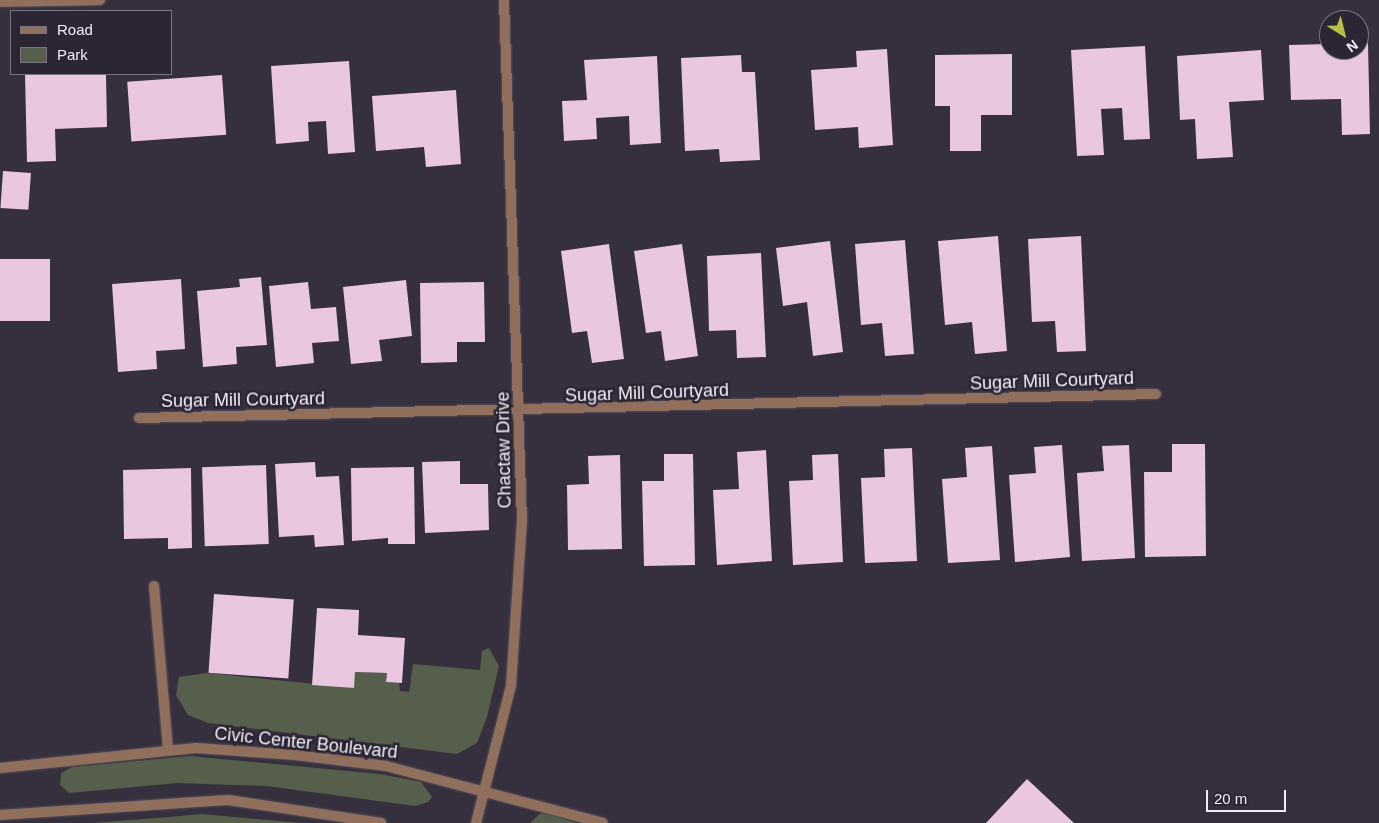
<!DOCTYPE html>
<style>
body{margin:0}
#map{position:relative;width:1379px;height:823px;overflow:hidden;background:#362f3e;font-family:Helvetica,sans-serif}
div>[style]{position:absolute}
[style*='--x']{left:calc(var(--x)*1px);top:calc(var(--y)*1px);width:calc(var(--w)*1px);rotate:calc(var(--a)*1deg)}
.green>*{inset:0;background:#565f4b}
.building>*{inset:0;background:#e9c7e0;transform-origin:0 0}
.roads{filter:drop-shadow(0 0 1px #544d5b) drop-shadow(0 0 1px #544d5b)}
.service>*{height:10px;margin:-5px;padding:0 5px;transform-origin:5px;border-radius:5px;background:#90705c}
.minor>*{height:10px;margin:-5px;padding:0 5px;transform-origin:5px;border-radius:5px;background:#90705c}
.tertiary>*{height:10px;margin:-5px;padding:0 5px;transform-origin:5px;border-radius:5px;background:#90705c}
span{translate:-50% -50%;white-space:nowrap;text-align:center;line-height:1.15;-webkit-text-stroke:5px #2c2534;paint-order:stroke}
.street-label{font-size:18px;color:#f0ecf6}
.legend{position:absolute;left:10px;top:10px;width:162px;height:65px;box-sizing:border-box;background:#2c2534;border:1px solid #7a7582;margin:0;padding:6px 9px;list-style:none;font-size:15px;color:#f0ecf6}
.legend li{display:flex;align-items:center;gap:10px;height:25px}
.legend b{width:25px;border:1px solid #7a7582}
.north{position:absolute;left:1319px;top:10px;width:50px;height:50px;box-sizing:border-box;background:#2c2534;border:1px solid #7a7582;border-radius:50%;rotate:144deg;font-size:14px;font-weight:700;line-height:20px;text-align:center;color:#f0ecf6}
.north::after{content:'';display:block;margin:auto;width:18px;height:22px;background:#b9c046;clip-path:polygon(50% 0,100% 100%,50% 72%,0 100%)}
.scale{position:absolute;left:1206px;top:790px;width:80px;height:22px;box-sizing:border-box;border:2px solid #f0ecf6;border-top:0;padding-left:6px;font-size:15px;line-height:18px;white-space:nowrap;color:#f0ecf6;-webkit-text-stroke:4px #2c2534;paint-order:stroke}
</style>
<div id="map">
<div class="green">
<div style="clip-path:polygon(489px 648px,499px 666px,487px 717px,477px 743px,457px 754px,208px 723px,188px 715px,176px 695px,179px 677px,208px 673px,353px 688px,355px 672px,387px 673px,386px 682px,399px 683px,400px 691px,409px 692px,413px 664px,480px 670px,482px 651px)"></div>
<div style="clip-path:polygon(190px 756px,380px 774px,421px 782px,432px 797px,428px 802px,415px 806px,267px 786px,177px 783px,69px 793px,60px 785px,61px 773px,72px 767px)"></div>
<div style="clip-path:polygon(541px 813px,551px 815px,577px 823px,530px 823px)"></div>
<div style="clip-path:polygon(201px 814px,302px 823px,92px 823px,169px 817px)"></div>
</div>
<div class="building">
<div style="clip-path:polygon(1368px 43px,1370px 134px,1342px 135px,1341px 99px,1291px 100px,1289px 45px,1329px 44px,1329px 50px,1359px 50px,1359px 44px)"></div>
<div style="clip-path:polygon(1145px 46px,1150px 139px,1124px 140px,1122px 108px,1101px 109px,1104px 155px,1077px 156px,1071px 50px)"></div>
<div style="clip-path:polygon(887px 49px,893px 145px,859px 148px,858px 127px,815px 130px,811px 70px,857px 67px,856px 51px)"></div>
<div style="clip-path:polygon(1261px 50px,1264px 100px,1229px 102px,1233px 157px,1197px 159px,1195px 119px,1180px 120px,1177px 56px)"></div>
<div style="clip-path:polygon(1012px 54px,1012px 115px,981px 115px,981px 151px,950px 151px,950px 106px,935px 106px,935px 55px)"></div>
<div style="clip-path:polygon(741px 55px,742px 72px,755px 72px,760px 160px,720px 162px,719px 149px,685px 151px,681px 58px)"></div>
<div style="clip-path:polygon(657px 56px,661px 143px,630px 145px,629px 116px,596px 118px,597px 139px,564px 141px,562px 101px,587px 100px,584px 60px)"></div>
<div style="clip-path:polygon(349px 61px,355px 152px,328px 154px,326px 121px,308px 122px,309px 141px,276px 144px,271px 66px)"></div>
<div style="clip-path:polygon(25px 74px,106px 74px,107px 127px,55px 129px,56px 161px,27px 162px)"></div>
<div style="left:222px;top:75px;width:60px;height:95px;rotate:86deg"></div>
<div style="clip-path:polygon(456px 90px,461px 164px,426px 167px,424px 147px,376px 151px,372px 96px)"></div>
<div style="left:3px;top:171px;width:28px;height:37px;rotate:4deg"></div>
<div style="clip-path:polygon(998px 236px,1007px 351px,975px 354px,972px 322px,945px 325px,938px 241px)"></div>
<div style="clip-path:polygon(1081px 236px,1086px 351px,1057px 352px,1055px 321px,1032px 322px,1028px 239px)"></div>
<div style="clip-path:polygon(905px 240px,914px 354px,885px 356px,882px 323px,861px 325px,855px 244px)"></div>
<div style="clip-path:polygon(830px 241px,843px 352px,813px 356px,807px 302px,783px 306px,776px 248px)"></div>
<div style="clip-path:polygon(609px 244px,624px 359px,592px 363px,587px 331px,572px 333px,561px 251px)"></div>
<div style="clip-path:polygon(682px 244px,698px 356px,665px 361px,661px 331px,646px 333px,634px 251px)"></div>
<div style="clip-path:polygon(761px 253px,766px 357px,737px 358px,736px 330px,709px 331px,707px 256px)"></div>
<div style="left:50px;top:259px;width:62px;height:50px;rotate:90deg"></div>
<div style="clip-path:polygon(261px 277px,267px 345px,236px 347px,237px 364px,203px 367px,197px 291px,240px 287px,239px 279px)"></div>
<div style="clip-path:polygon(181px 279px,185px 349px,156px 351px,157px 369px,118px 372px,112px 284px)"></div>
<div style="clip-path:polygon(406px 280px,412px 336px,379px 340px,382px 361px,351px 364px,343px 287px)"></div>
<div style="clip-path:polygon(308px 282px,311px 309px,336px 307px,339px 341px,312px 343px,314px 363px,276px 367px,269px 286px)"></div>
<div style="clip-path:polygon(484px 282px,485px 342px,457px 342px,457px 362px,421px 363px,420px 283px)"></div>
<div style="clip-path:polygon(1172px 444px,1205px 444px,1206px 556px,1145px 557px,1144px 472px,1172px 472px)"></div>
<div style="clip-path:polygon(1062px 445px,1070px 557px,1015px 562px,1009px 475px,1036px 473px,1034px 447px)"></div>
<div style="clip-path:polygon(1129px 445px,1135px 558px,1082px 561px,1077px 473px,1104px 471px,1102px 446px)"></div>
<div style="clip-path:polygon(992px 446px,1000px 560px,948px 563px,942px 479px,967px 477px,965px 448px)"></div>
<div style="clip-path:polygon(912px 448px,917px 561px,865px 563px,861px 478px,885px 477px,884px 449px)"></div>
<div style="clip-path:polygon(766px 450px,772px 561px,717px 565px,713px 490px,739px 489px,737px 452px)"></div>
<div style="clip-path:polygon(664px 454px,693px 454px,695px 565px,644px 566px,642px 481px,664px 481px)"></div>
<div style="clip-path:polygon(838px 454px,843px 562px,793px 565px,789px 481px,813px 480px,812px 455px)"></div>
<div style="clip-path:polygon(620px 455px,622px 549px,568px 550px,567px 485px,589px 484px,588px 456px)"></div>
<div style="clip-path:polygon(460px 461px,460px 484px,488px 484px,489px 530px,425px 533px,422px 462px)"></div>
<div style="clip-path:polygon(315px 462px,316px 477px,339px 476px,344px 545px,315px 547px,314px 535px,279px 537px,275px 464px)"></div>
<div style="left:266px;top:465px;width:79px;height:64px;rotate:88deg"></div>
<div style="clip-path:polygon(414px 467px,415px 544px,388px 544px,388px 538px,352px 541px,351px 468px)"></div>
<div style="clip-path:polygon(191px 468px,192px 548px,168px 549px,168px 538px,124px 539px,123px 470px)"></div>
<div style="left:214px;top:594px;width:80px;height:79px;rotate:4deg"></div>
<div style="clip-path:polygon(317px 608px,359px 610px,358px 635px,405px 638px,402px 683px,386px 682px,387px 673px,355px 672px,354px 688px,312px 685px)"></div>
<div style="clip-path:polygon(1027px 779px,1074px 823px,986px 823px)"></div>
</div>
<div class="roads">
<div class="service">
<div style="--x:154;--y:586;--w:165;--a:85.1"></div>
</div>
<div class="minor">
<div style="--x:0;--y:2;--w:100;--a:-1.1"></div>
<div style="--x:139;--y:418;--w:1017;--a:-1.35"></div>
<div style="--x:476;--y:823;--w:141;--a:-75.7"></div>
<div style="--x:511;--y:686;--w:165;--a:-86.2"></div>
<div style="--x:522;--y:521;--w:521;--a:-91.98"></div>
</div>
<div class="tertiary">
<div style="--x:0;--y:768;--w:197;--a:-5.8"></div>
<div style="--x:196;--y:748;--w:99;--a:4"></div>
<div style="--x:295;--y:755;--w:92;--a:6.9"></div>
<div style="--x:386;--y:766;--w:224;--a:14.7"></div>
<div style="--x:0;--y:815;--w:228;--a:-3.8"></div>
<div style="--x:228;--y:800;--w:155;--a:8.5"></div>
</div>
</div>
<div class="street-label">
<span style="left:1052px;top:381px;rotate:-2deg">Sugar Mill Courtyard</span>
<span style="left:647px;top:393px;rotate:-2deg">Sugar Mill Courtyard</span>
<span style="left:243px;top:400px;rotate:-1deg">Sugar Mill Courtyard</span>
<span style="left:504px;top:450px;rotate:-91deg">Chactaw Drive</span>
<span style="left:306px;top:743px;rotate:6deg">Civic Center Boulevard</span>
</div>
<ul class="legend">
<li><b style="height:6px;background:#90705c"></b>Road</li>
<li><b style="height:14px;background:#565f4b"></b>Park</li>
</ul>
<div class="north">N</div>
<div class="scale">20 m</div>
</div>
